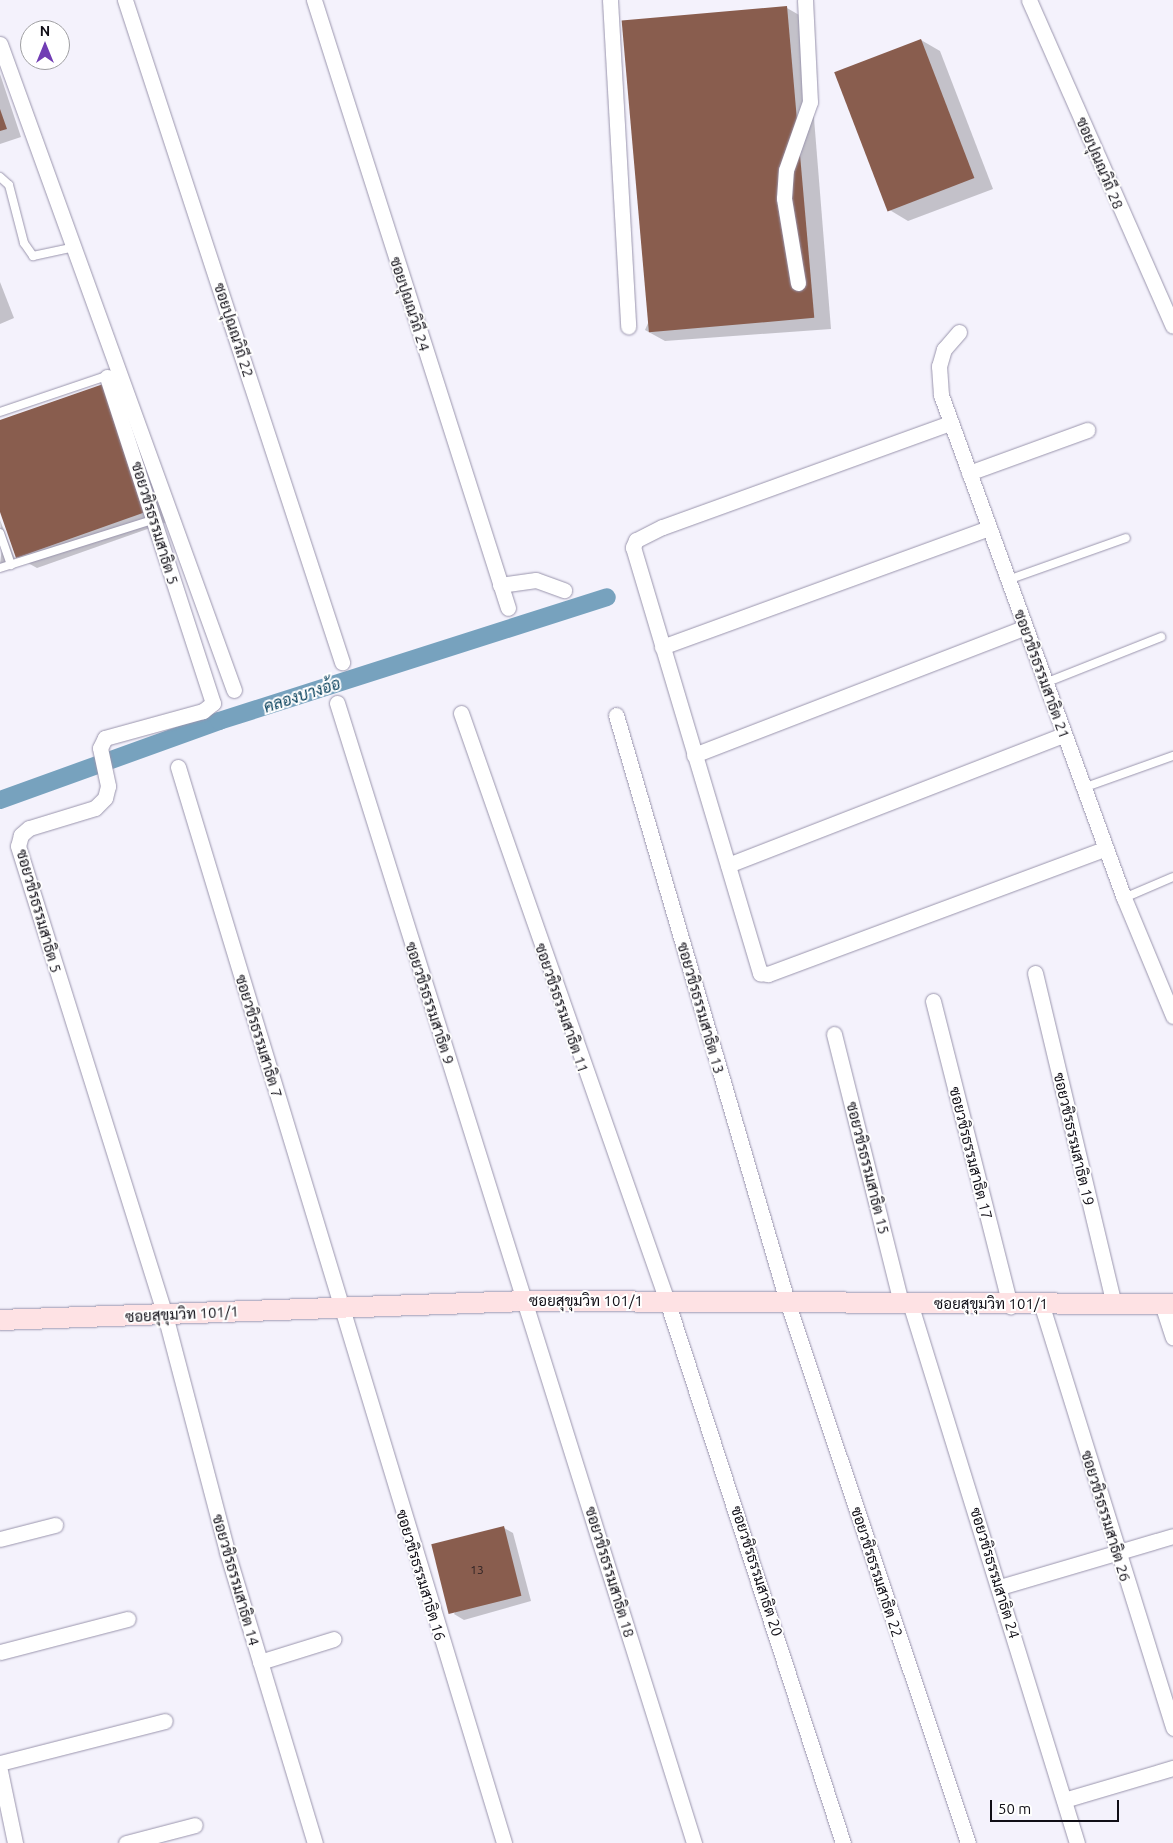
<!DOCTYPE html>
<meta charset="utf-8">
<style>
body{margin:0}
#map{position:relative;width:1173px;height:1843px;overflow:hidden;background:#f4f2fc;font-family:Ubuntu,Sarabun,sans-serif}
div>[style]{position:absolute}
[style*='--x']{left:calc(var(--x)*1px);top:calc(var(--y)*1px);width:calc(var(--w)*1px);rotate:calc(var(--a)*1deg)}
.shadow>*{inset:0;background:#0003}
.canal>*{height:18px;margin:-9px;padding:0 9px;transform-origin:9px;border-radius:9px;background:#77a2be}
.building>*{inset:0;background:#895d4e;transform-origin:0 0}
.roads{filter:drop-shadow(0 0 1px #9a95ad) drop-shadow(0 0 1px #9a95ad)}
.lane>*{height:8px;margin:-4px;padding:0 4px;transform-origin:4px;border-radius:4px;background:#fff}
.street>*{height:15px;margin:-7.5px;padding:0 7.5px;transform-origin:7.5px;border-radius:7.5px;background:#fff}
.secondary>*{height:20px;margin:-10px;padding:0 10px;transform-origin:10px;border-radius:10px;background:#fee2e4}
span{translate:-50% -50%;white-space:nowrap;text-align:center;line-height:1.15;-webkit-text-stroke:4px #fff;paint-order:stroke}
.number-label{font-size:12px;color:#2e2224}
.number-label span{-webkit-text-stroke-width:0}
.street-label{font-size:15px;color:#100e16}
.water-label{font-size:16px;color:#003b57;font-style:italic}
.north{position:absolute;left:20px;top:20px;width:50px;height:50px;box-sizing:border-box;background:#fff;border:1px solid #9f9fa2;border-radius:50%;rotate:0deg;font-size:14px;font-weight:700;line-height:20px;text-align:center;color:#100e16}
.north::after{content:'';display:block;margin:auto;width:18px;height:22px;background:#713db4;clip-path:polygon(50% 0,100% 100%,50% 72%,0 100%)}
.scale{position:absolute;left:990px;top:1800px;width:129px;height:22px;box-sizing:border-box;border:2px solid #100e16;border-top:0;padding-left:6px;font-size:15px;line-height:18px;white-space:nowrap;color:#100e16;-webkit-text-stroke:4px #fff;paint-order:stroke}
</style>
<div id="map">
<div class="shadow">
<div style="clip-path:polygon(787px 8px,806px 19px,831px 329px,665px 341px,645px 330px)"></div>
<div style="clip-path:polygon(921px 40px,940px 51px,993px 189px,908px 221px,888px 209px)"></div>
<div style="clip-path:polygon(0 74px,21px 137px,0 144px)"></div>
<div style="clip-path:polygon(0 282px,14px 318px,0 324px)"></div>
<div style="clip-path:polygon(109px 383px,173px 520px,37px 568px,17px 557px,0 508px,0 422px)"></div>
<div style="clip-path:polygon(0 520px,15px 559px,0 564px,2px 547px)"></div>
<div style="clip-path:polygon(504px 1528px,513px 1533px,531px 1601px,464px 1620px,454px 1614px)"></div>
</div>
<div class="canal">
<div style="--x:0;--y:800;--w:233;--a:-19.8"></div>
<div style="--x:219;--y:721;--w:407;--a:-17.7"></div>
</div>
<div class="building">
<div style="left:787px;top:6px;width:313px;height:166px;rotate:85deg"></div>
<div style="left:921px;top:39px;width:149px;height:93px;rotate:69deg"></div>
<div style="clip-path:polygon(0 109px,7px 129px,0 131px)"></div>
<div style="clip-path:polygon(109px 382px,154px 509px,16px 558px,0 512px,0 420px)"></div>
<div style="left:504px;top:1526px;width:72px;height:75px;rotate:76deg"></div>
</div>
<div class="roads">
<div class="lane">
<div style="--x:0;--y:177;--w:12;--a:42"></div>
<div style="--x:9;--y:185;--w:60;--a:75.5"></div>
<div style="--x:24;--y:243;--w:16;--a:55"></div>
<div style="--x:33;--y:256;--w:40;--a:-12"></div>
<div style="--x:0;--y:412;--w:115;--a:-18.7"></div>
<div style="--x:0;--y:533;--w:34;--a:71"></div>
<div style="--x:0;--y:568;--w:163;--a:-17.5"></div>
<div style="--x:1008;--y:580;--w:125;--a:-19.6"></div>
<div style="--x:1045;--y:683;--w:125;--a:-21.6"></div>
<div style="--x:1083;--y:788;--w:96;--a:-19.6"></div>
<div style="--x:1124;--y:898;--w:53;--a:-23.2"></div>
</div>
<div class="street">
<div style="--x:125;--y:0;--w:697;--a:71.85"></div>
<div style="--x:314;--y:0;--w:638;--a:72.3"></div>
<div style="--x:610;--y:0;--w:327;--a:86.8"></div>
<div style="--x:1029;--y:0;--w:356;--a:66.2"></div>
<div style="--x:0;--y:44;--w:687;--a:70.09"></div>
<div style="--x:798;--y:283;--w:86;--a:-99.4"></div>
<div style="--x:784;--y:198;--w:28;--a:-86"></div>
<div style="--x:786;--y:170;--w:72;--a:-70.6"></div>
<div style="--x:810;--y:102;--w:102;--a:-92.8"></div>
<div style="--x:959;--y:332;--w:23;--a:131"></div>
<div style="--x:944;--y:349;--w:18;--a:106"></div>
<div style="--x:939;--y:366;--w:29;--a:86"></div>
<div style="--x:941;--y:395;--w:535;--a:70.01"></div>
<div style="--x:1124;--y:898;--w:128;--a:67.4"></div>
<div style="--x:107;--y:377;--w:343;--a:72"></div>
<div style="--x:213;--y:703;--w:13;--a:141"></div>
<div style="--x:203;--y:711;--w:102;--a:164.6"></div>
<div style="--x:105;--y:738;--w:11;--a:117"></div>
<div style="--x:100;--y:748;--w:39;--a:78"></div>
<div style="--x:108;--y:786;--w:12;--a:104"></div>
<div style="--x:105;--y:798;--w:14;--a:135"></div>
<div style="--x:95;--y:808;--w:69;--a:163.1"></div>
<div style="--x:29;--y:828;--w:11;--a:139"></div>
<div style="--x:21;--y:835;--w:11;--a:105"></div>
<div style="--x:18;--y:846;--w:491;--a:72.6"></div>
<div style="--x:165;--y:1315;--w:245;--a:75.3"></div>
<div style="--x:227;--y:1552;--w:304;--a:73.2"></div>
<div style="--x:950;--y:423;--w:306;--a:160.1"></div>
<div style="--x:662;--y:527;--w:29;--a:153"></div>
<div style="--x:636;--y:540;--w:8;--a:113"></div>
<div style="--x:633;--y:547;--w:445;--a:73.4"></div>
<div style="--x:760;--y:973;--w:8;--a:7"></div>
<div style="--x:768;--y:974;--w:359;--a:-20.4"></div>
<div style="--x:969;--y:473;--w:126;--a:-20"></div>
<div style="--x:500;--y:585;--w:36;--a:-8"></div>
<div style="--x:536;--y:580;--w:30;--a:20"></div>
<div style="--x:662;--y:647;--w:348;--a:-20"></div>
<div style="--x:337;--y:703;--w:1195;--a:72.61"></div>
<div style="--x:461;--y:713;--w:623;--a:70.69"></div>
<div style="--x:667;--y:1301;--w:570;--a:72.01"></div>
<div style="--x:616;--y:715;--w:610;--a:73.73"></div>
<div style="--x:787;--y:1301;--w:571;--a:71.53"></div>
<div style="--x:694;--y:755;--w:355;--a:-21.1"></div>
<div style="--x:178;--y:767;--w:1124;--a:73.14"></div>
<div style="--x:728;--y:865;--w:360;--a:-21.2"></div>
<div style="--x:1035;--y:973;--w:341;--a:76.6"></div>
<div style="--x:933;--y:1001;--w:315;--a:75.8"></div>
<div style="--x:834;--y:1034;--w:277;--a:76"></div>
<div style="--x:910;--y:1303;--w:565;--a:72.82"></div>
<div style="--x:1041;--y:1303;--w:445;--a:72.7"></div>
<div style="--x:1162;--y:1304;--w:35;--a:72"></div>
<div style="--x:0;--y:1539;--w:57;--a:-14.3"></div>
<div style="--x:1000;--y:1587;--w:180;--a:-16.4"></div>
<div style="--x:0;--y:1652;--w:132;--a:-14.5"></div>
<div style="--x:260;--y:1662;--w:77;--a:-17.3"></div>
<div style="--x:0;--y:1763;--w:170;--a:-14.3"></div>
<div style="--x:0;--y:1771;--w:74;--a:78.2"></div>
<div style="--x:1064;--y:1800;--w:114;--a:-16.4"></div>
<div style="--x:126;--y:1843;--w:71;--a:-14.6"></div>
</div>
<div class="secondary">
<div style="--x:0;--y:1320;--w:526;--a:-2.07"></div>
<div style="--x:526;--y:1301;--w:647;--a:0.27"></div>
</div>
</div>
<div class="number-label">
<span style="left:477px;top:1570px">13</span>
</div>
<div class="street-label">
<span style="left:1100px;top:163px;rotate:67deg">ซอยปุณณวิถี 28</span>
<span style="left:410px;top:304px;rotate:72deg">ซอยปุณณวิถี 24</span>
<span style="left:234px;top:330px;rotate:72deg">ซอยปุณณวิถี 22</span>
<span style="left:155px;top:523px;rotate:73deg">ซอยวชิรธรรมสาธิต 5</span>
<span style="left:1042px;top:674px;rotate:70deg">ซอยวชิรธรรมสาธิต 21</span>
<span style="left:39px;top:911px;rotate:74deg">ซอยวชิรธรรมสาธิต 5</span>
<span style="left:430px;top:1003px;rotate:72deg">ซอยวชิรธรรมสาธิต 9</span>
<span style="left:562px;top:1008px;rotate:71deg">ซอยวชิรธรรมสาธิต 11</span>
<span style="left:701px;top:1008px;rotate:74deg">ซอยวชิรธรรมสาธิต 13</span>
<span style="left:259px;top:1036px;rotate:73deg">ซอยวชิรธรรมสาธิต 7</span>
<span style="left:1074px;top:1139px;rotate:77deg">ซอยวชิรธรรมสาธิต 19</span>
<span style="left:971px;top:1153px;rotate:76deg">ซอยวชิรธรรมสาธิต 17</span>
<span style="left:868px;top:1168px;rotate:76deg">ซอยวชิรธรรมสาธิต 15</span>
<span style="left:586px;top:1301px">ซอยสุขุมวิท 101/1</span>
<span style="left:991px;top:1304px">ซอยสุขุมวิท 101/1</span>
<span style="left:182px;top:1314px;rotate:-3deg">ซอยสุขุมวิท 101/1</span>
<span style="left:1106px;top:1516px;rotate:73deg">ซอยวชิรธรรมสาธิต 26</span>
<span style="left:757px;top:1571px;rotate:72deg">ซอยวชิรธรรมสาธิต 20</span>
<span style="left:610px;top:1572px;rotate:73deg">ซอยวชิรธรรมสาธิต 18</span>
<span style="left:877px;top:1572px;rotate:72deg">ซอยวชิรธรรมสาธิต 22</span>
<span style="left:995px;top:1573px;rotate:73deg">ซอยวชิรธรรมสาธิต 24</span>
<span style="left:421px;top:1575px;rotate:73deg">ซอยวชิรธรรมสาธิต 16</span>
<span style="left:236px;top:1580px;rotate:74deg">ซอยวชิรธรรมสาธิต 14</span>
</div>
<div class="water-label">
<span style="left:302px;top:695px;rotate:-18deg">คลองบางอ้อ</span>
</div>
<div class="north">N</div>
<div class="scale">50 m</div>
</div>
